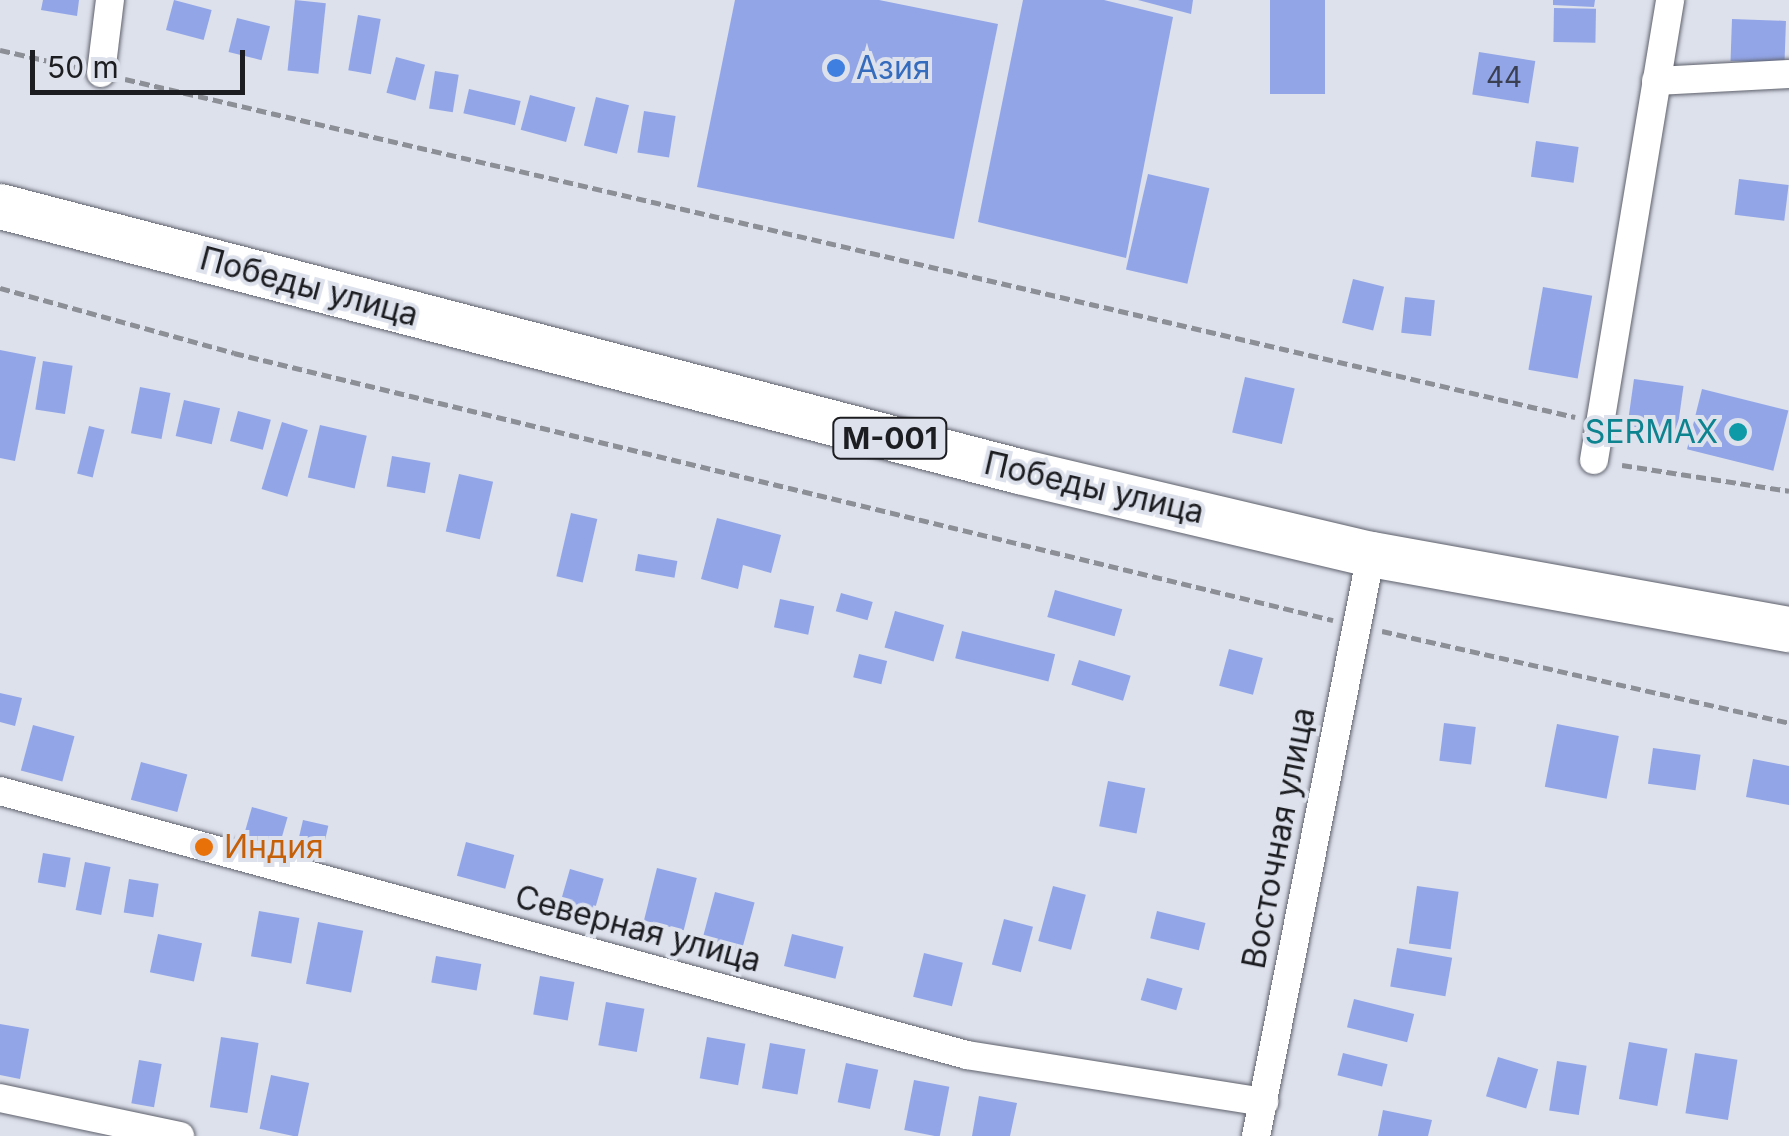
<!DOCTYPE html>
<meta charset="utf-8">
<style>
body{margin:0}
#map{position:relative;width:1789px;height:1136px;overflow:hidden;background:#dde1ec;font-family:Inter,sans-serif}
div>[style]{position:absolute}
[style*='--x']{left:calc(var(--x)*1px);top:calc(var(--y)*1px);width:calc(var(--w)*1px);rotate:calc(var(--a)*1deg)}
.building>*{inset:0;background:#92a5e7;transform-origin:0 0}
.path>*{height:5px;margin-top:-2.5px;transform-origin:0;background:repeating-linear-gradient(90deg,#8d8f97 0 10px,transparent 0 15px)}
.roads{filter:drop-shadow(0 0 2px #5e616b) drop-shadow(0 0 2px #5e616b)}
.minor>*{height:28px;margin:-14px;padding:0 14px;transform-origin:14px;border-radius:14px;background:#fff}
.primary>*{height:45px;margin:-22.5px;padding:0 22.5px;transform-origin:22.5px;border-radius:22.5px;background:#fff}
.dots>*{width:28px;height:28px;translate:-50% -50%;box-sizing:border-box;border:5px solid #dde1ec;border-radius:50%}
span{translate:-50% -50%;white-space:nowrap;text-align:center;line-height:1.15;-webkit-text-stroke:8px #dde1ec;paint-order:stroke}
.number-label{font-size:28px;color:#3a3f52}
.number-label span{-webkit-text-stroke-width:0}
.shield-label span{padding:2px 8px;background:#dde1ec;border:2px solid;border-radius:8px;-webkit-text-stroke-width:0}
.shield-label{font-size:30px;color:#1c1d21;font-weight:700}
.shop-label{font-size:32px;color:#366cbe}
.left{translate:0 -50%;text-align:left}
.street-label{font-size:32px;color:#1c1d21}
.culture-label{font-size:32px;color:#0d838f}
.right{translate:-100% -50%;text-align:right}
.food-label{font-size:32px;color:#c56008}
.scale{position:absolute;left:30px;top:50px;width:215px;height:45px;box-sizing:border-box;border:5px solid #1c1d21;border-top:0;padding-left:12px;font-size:30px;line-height:35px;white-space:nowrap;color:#1c1d21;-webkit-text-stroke:8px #dde1ec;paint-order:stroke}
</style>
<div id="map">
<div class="building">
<div style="clip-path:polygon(43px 0,79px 0,77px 16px,41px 10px)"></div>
<div style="left:174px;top:0;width:39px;height:31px;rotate:15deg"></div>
<div style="left:295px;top:0;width:31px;height:71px;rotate:6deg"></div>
<div style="clip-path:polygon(735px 0,879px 0,998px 24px,954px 239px,697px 187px)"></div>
<div style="clip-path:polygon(1023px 0,1104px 0,1173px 17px,1126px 258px,978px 222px)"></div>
<div style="clip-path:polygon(1138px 0,1193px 0,1191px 14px)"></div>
<div style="left:1270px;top:0;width:55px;height:94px"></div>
<div style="clip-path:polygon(1553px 0,1595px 0,1594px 7px,1553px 5px)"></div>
<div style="left:1554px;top:8px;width:42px;height:34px;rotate:1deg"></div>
<div style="left:358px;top:15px;width:23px;height:56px;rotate:10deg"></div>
<div style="left:237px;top:18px;width:34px;height:35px;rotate:14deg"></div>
<div style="left:1732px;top:19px;width:54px;height:42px;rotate:2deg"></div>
<div style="left:1479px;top:52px;width:57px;height:43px;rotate:9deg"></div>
<div style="left:396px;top:57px;width:30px;height:37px;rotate:15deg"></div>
<div style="left:435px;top:71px;width:24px;height:38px;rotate:9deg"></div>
<div style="left:469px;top:89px;width:53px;height:25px;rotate:13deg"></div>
<div style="left:530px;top:95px;width:47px;height:36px;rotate:15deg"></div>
<div style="left:596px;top:97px;width:34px;height:50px;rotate:14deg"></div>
<div style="left:644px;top:111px;width:32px;height:42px;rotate:9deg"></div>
<div style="left:1536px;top:141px;width:43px;height:36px;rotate:8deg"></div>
<div style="left:1148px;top:174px;width:63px;height:98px;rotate:13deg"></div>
<div style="left:1739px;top:179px;width:50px;height:36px;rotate:7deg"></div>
<div style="left:1353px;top:279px;width:32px;height:45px;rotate:14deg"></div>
<div style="left:1543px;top:287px;width:50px;height:84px;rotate:10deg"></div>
<div style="left:1405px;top:297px;width:30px;height:36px;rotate:6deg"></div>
<div style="clip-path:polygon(0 350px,36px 357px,15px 461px,0 458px)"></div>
<div style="left:43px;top:361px;width:30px;height:49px;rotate:9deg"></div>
<div style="left:1245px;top:377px;width:51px;height:57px;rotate:13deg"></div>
<div style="left:1634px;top:379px;width:50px;height:53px;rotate:8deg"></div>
<div style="left:140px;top:387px;width:31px;height:47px;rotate:11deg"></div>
<div style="left:1702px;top:389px;width:89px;height:62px;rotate:14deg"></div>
<div style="left:184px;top:400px;width:37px;height:37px;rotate:13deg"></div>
<div style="left:238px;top:411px;width:34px;height:31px;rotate:15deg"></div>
<div style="left:282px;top:422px;width:27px;height:70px;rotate:17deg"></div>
<div style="left:320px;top:425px;width:48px;height:54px;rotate:13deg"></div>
<div style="left:89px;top:426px;width:16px;height:49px;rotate:14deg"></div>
<div style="left:392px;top:456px;width:39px;height:31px;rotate:10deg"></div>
<div style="left:459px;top:474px;width:35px;height:59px;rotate:13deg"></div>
<div style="left:571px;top:513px;width:27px;height:65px;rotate:13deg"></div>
<div style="clip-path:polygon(717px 518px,781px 535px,771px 573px,743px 565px,738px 589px,701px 579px)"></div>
<div style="left:638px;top:554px;width:40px;height:17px;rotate:10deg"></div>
<div style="left:1055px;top:590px;width:70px;height:28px;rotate:16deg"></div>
<div style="left:841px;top:593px;width:33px;height:19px;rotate:16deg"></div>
<div style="left:780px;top:599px;width:35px;height:29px;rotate:12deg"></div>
<div style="left:895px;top:611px;width:51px;height:38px;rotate:16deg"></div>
<div style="left:962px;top:631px;width:96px;height:28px;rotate:14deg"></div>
<div style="left:1229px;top:649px;width:35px;height:38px;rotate:15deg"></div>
<div style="left:859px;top:654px;width:29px;height:24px;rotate:14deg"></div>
<div style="left:1079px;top:660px;width:54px;height:26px;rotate:17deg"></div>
<div style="clip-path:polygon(0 693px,22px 698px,15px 726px,0 722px)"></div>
<div style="left:1444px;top:723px;width:32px;height:38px;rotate:7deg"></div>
<div style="left:1557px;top:724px;width:63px;height:64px;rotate:11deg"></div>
<div style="left:33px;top:725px;width:43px;height:47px;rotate:15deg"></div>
<div style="left:1653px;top:748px;width:48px;height:36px;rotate:8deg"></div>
<div style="clip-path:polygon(1753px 759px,1789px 766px,1789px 805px,1746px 797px)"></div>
<div style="left:141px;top:762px;width:48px;height:39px;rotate:15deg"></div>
<div style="left:1108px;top:781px;width:38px;height:46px;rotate:11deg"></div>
<div style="left:252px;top:807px;width:37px;height:31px;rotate:16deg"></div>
<div style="left:303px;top:820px;width:26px;height:27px;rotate:13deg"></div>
<div style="left:466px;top:842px;width:50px;height:35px;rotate:15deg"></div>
<div style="left:43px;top:853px;width:28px;height:30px;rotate:10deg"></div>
<div style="left:85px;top:862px;width:26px;height:49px;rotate:11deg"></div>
<div style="left:657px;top:868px;width:41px;height:54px;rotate:14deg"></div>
<div style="left:570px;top:869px;width:35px;height:45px;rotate:16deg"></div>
<div style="left:129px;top:879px;width:30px;height:34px;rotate:9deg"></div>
<div style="left:1053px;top:886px;width:34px;height:57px;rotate:15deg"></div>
<div style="left:1417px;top:886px;width:42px;height:58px;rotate:8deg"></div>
<div style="left:715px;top:892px;width:41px;height:51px;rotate:15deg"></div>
<div style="left:259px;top:911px;width:41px;height:46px;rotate:10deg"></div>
<div style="left:1157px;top:911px;width:50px;height:28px;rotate:14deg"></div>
<div style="left:1004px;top:919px;width:30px;height:47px;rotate:15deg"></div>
<div style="left:318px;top:922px;width:46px;height:63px;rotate:11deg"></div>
<div style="left:158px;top:934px;width:45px;height:39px;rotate:12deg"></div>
<div style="left:792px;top:934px;width:53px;height:33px;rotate:14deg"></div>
<div style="left:1397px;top:948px;width:56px;height:39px;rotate:10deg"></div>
<div style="left:924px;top:953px;width:40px;height:45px;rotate:14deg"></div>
<div style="left:436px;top:956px;width:46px;height:27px;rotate:10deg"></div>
<div style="left:540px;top:976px;width:35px;height:39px;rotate:10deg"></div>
<div style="left:1147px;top:978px;width:37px;height:23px;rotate:16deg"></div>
<div style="left:1354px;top:999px;width:62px;height:29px;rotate:14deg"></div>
<div style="left:606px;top:1002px;width:39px;height:44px;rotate:10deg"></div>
<div style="clip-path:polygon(0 1024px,29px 1029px,20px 1079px,0 1075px)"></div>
<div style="left:221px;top:1037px;width:38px;height:71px;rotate:9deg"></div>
<div style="left:707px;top:1037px;width:39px;height:42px;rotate:10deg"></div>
<div style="left:1629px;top:1042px;width:39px;height:58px;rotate:10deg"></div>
<div style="left:770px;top:1043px;width:36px;height:46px;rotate:10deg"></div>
<div style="left:1343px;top:1053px;width:46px;height:23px;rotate:14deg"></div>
<div style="left:1695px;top:1053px;width:43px;height:61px;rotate:9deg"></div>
<div style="left:1498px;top:1057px;width:42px;height:41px;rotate:17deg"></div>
<div style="left:139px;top:1060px;width:23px;height:44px;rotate:10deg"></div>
<div style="left:1557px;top:1061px;width:30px;height:50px;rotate:9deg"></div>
<div style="left:846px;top:1063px;width:33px;height:40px;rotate:12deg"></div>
<div style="left:271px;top:1075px;width:39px;height:55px;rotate:12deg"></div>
<div style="left:914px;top:1080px;width:36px;height:51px;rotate:11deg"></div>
<div style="clip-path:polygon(979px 1096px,1017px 1103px,1010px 1136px,972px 1136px)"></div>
<div style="clip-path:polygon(1383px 1110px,1432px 1120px,1428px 1136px,1378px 1136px)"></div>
</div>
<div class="path">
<div style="--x:0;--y:50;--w:77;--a:12.8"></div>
<div style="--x:125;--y:79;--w:1489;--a:13.12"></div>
<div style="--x:0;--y:288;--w:243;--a:15.5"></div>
<div style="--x:234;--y:353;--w:1131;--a:13.66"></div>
<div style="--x:1622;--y:465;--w:169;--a:8.8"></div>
<div style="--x:1382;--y:631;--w:417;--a:12.7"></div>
</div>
<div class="roads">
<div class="minor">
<div style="--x:101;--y:73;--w:74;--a:-83"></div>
<div style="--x:1656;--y:81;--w:133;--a:-3"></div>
<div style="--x:1594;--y:460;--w:466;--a:-80.6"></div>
<div style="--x:0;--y:791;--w:1002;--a:15.27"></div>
<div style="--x:967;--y:1055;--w:301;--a:9"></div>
<div style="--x:0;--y:1098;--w:184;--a:11.9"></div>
<div style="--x:1256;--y:1136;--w:593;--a:-78.82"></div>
</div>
<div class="primary">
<div style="--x:0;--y:206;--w:1053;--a:14.58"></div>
<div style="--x:1019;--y:471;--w:362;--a:13.3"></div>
<div style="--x:1371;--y:554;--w:425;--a:10.2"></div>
</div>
</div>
<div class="dots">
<div style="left:836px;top:68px;background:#3f7fe0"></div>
<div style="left:1738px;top:432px;background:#0f9aa8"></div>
<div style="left:204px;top:847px;background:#e8710a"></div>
</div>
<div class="number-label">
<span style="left:1504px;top:77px">44</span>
</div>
<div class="shield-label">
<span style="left:890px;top:438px">М-001</span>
</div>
<div class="shop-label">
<span class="left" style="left:856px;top:68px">Азия</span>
</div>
<div class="street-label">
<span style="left:309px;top:287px;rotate:15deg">Победы улица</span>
<span style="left:1094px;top:488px;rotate:13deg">Победы улица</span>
<span style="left:1279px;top:838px;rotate:-79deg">Восточная улица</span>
<span style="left:638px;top:929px;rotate:15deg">Северная улица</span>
</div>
<div class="culture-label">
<span class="right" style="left:1718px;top:432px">SERMAX</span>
</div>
<div class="food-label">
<span class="left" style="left:224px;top:847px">Индия</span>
</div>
<div class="scale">50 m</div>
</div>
